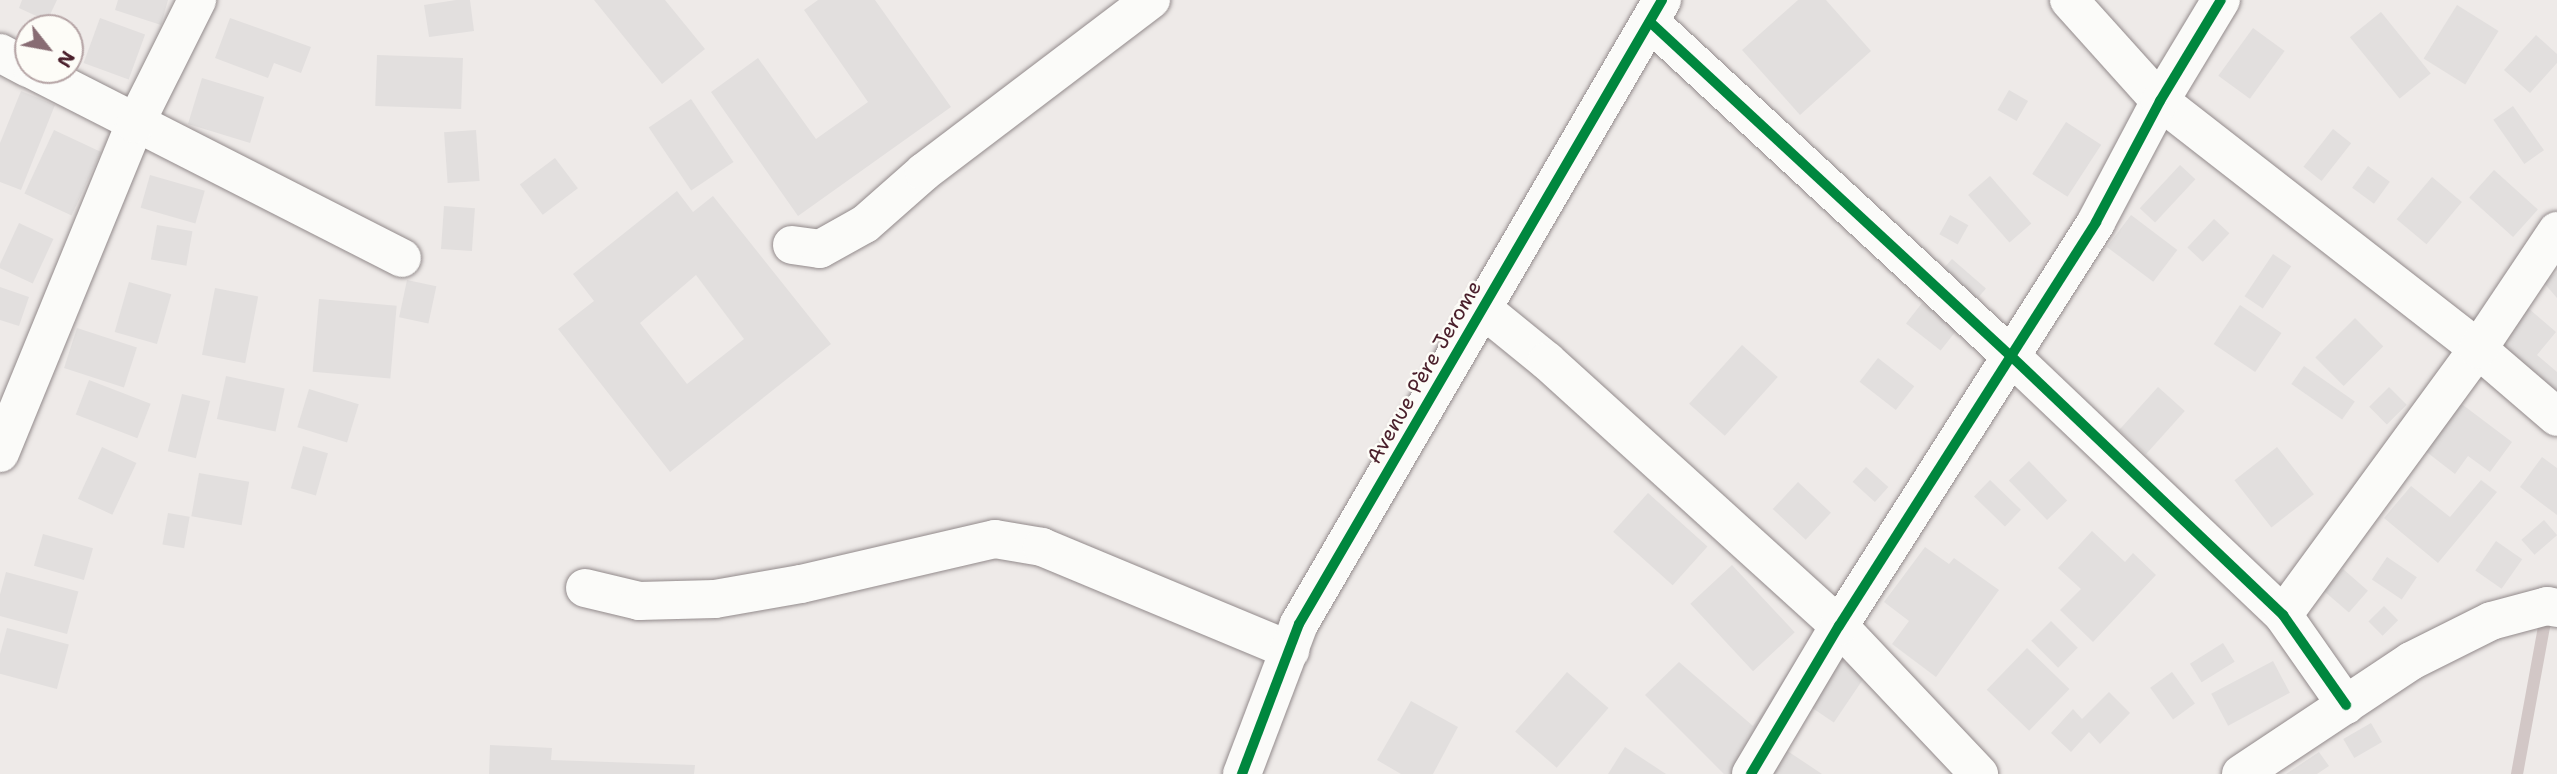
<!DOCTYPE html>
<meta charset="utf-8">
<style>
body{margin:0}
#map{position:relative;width:2557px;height:774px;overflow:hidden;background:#fcfbf8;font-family:"Shantell Sans",sans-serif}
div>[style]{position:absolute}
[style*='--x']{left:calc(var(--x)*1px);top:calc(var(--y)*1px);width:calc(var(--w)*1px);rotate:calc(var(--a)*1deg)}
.green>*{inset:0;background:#eeeae8}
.stream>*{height:12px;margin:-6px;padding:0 6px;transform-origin:6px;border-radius:6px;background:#d2c7c6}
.building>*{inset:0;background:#e2dfde;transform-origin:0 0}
.roads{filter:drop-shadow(0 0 2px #928a8b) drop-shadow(0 0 2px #928a8b)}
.minor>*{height:38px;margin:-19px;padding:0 19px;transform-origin:19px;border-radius:19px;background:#fbfbf9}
.cycleway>*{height:10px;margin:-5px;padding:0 5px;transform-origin:5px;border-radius:5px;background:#00873e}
span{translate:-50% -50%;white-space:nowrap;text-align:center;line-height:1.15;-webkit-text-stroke:5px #fdfcf7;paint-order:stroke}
.street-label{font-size:21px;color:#4a1f2b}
.north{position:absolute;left:14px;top:14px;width:70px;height:70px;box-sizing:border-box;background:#fdfcf7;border:2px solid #b5a4a5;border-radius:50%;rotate:121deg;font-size:19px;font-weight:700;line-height:28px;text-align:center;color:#4a1f2b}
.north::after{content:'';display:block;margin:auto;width:24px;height:32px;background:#886c73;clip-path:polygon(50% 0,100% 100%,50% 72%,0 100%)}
</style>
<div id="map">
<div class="green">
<div style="clip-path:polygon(evenodd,0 0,2557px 0,2557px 774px,0 774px,0 0,28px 28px,70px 28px,70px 70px,28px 70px,28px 28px)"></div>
</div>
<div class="stream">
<div style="--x:2517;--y:774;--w:167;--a:-79.6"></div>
</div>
<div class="building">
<div style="clip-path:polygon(22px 0,57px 0,47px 21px,19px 8px)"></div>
<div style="clip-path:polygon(118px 0,168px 0,161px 25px,115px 10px)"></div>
<div style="clip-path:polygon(456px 0,470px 0,474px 31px,429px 37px,424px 5px)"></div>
<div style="clip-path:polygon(594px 0,665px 0,705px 49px,662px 84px)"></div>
<div style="clip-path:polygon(818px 0,875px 0,951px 107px,798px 216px,711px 92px,758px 58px,816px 139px,868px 102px,804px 10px)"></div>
<div style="clip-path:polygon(1798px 0,1826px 0,1871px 51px,1800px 115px,1742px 50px)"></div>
<div style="left:2457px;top:5px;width:49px;height:63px;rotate:32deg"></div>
<div style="left:2381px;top:12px;width:79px;height:40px;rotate:51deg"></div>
<div style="left:100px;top:18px;width:48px;height:48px;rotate:20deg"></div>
<div style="clip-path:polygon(230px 18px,311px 47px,301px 73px,274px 63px,268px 78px,215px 58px)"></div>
<div style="left:2253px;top:28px;width:39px;height:59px;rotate:36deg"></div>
<div style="clip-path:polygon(2536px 35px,2557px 54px,2557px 63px,2530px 93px,2504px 70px)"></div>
<div style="left:377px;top:55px;width:86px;height:51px;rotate:2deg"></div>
<div style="left:202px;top:78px;width:65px;height:48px;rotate:17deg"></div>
<div style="left:2009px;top:90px;width:22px;height:23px;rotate:30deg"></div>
<div style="clip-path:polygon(21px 91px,55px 105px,21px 190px,0 182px,0 143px)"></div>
<div style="left:691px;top:99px;width:76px;height:51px;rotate:56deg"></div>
<div style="left:2513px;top:106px;width:54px;height:24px;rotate:55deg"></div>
<div style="left:2066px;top:122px;width:42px;height:62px;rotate:33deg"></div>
<div style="left:2333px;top:129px;width:23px;height:48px;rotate:38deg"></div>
<div style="left:54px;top:130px;width:52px;height:70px;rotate:25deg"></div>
<div style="left:476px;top:130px;width:51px;height:32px;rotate:86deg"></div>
<div style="left:555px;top:158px;width:38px;height:44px;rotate:53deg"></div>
<div style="left:2180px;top:165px;width:21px;height:59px;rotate:43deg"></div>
<div style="left:2368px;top:166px;width:27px;height:27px;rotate:36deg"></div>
<div style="left:2494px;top:170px;width:59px;height:37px;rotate:42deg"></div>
<div style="left:150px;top:175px;width:57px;height:34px;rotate:16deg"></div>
<div style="left:1990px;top:176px;width:63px;height:29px;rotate:49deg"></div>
<div style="left:2432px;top:177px;width:39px;height:55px;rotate:40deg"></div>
<div style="clip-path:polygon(evenodd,677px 191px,693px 212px,713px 196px,831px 344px,670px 472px,558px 329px,594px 301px,573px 274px,677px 191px,696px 275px,744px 339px,687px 384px,640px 323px,696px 275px)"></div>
<div style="left:444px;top:206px;width:31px;height:43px;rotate:4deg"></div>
<div style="left:1950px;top:215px;width:21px;height:22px;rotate:29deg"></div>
<div style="left:2131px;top:215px;width:58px;height:40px;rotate:37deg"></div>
<div style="left:2214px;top:219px;width:21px;height:39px;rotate:43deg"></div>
<div style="left:19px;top:223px;width:38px;height:49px;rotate:25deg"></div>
<div style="left:157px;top:225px;width:36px;height:35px;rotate:10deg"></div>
<div style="left:2273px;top:254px;width:22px;height:51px;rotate:34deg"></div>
<div style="left:1952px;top:259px;width:45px;height:23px;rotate:41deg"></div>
<div style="clip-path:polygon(2557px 272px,2557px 298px,2544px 283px)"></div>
<div style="left:407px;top:280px;width:30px;height:38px;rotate:12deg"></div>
<div style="left:129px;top:282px;width:44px;height:52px;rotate:16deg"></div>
<div style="clip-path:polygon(0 287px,29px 297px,19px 326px,0 320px)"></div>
<div style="left:215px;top:288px;width:44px;height:68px;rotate:11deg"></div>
<div style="left:319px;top:299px;width:78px;height:73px;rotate:5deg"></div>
<div style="left:1922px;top:303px;width:44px;height:26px;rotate:38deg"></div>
<div style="left:2240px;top:305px;width:50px;height:47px;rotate:34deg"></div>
<div style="clip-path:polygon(2528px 308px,2556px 332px,2537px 355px,2557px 372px,2557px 392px,2497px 346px)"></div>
<div style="left:2355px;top:318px;width:40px;height:56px;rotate:45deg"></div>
<div style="left:77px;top:328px;width:63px;height:42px;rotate:18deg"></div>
<div style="left:1742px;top:345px;width:48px;height:79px;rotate:42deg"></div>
<div style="left:1878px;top:358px;width:46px;height:30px;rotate:38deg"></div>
<div style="left:2304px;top:366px;width:62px;height:22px;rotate:35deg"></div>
<div style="left:226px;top:376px;width:60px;height:44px;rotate:12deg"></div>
<div style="left:89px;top:380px;width:66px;height:37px;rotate:21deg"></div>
<div style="left:2158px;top:387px;width:36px;height:58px;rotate:42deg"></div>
<div style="left:2389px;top:387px;width:25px;height:28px;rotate:45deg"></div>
<div style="left:309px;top:389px;width:52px;height:40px;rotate:17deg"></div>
<div style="left:182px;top:394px;width:29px;height:59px;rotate:14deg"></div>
<div style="clip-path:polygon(2459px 402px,2512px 442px,2490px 472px,2468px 456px,2455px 474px,2424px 450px)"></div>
<div style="left:303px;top:446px;width:26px;height:44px;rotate:16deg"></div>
<div style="left:102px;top:447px;width:38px;height:57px;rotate:25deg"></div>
<div style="left:2277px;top:447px;width:60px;height:54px;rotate:52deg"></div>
<div style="clip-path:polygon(2542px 457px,2557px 468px,2557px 515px,2520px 487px)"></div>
<div style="left:2029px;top:461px;width:55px;height:28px;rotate:46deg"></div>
<div style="left:1866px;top:467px;width:30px;height:20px;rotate:42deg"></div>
<div style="left:199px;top:473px;width:51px;height:44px;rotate:10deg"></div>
<div style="left:1990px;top:480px;width:43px;height:23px;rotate:44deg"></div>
<div style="clip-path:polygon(2481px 480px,2497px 492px,2438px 563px,2384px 518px,2411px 486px,2450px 517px)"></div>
<div style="left:1798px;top:482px;width:45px;height:37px;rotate:43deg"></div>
<div style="left:1648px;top:493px;width:80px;height:52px;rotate:42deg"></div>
<div style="left:168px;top:513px;width:22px;height:32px;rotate:10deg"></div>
<div style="left:2544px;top:520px;width:20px;height:30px;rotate:49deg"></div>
<div style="clip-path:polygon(2092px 531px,2125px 562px,2133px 553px,2156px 575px,2093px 642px,2060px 610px,2081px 589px,2058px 568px)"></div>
<div style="left:43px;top:534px;width:52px;height:33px;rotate:16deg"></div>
<div style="left:2496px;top:541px;width:32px;height:36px;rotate:35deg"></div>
<div style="clip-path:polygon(1925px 547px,1949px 564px,1954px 558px,1999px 590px,1936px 677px,1892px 644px,1909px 621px,1884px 602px)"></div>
<div style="left:2387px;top:557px;width:36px;height:27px;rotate:34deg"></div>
<div style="left:1732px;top:565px;width:92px;height:57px;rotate:47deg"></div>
<div style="left:2343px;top:569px;width:33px;height:29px;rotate:41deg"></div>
<div style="left:6px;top:572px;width:75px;height:44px;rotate:15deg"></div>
<div style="left:2384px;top:606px;width:20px;height:22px;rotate:45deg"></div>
<div style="left:2051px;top:621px;width:38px;height:28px;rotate:45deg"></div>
<div style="left:7px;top:628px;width:64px;height:46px;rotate:15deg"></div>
<div style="clip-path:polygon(1811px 637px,1742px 774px,1724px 774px,1645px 695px,1679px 662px,1753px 726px)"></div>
<div style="left:2223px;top:643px;width:22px;height:39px;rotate:58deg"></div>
<div style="left:2027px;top:648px;width:59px;height:58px;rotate:44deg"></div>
<div style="left:1837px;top:657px;width:34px;height:56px;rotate:34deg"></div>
<div style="left:2273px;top:661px;width:36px;height:70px;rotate:62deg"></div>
<div style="left:1567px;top:672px;width:55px;height:79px;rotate:41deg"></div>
<div style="left:2172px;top:672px;width:39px;height:27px;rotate:54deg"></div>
<div style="clip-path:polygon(2109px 692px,2130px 713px,2100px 744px,2089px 732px,2071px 752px,2051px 733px,2073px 709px,2082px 719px)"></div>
<div style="clip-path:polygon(1411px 701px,1458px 727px,1433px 774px,1401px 774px,1377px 760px)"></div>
<div style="left:2371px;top:723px;width:22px;height:32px;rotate:60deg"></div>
<div style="clip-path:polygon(490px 745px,552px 748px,551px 760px,695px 765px,694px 774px,489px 774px)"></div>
<div style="clip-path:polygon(1625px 747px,1666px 774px,1608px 774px)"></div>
<div style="clip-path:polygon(1786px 750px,1822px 774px,1770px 774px)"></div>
<div style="clip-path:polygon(2319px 752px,2329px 766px,2317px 774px,2286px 774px)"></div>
</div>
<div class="roads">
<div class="minor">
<div style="--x:2069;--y:0;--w:136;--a:48"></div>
<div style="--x:2160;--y:101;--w:403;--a:37.9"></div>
<div style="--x:2478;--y:349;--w:104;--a:40.7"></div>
<div style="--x:1650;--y:22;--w:490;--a:42.8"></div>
<div style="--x:2010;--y:355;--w:377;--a:43.6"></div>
<div style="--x:2283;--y:615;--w:110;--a:55"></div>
<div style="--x:0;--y:53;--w:32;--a:28"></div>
<div style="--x:33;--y:70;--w:414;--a:27"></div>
<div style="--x:792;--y:245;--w:28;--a:8"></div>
<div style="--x:820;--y:249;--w:51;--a:-29.1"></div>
<div style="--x:865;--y:224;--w:79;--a:-41.4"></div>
<div style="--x:924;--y:172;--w:285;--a:-37.2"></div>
<div style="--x:1483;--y:309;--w:82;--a:39.1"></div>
<div style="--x:1547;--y:361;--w:394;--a:42.2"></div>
<div style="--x:1839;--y:626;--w:204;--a:46.6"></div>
<div style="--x:0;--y:453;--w:356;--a:-67.7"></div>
<div style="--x:135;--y:124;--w:139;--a:-63.4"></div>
<div style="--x:585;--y:588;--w:56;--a:13.5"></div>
<div style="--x:639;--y:601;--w:76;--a:-1.5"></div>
<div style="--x:715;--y:599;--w:87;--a:-9.9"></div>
<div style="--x:801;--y:584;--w:199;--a:-13.1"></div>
<div style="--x:995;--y:539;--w:48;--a:9.7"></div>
<div style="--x:1042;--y:547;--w:269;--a:22.6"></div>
<div style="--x:2283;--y:615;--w:330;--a:-53.8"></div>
<div style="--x:2478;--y:349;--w:142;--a:-56.2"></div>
<div style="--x:1242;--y:774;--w:160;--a:-69.2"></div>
<div style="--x:1299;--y:624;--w:722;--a:-59.81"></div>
<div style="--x:1751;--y:774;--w:172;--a:-59.3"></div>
<div style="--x:1839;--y:626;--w:479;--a:-57.5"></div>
<div style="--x:2096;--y:222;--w:137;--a:-62.1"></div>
<div style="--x:2160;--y:101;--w:118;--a:-58.9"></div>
<div style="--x:2241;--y:774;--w:204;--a:-33.6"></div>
<div style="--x:2411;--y:661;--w:89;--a:-26.6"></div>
<div style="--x:2491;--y:621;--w:58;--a:-15"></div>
<div style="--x:2547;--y:606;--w:10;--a:11"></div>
</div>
</div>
<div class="cycleway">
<div style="--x:1650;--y:22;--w:490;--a:42.8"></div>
<div style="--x:2010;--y:355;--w:377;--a:43.6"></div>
<div style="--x:2283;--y:615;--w:110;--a:55"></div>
<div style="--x:1242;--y:774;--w:160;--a:-69.2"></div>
<div style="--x:1299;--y:624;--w:722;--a:-59.81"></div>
<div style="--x:1751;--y:774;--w:172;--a:-59.3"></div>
<div style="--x:1839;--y:626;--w:479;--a:-57.5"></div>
<div style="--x:2096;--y:222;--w:137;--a:-62.1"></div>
<div style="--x:2160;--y:101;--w:118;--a:-58.9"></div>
</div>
<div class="street-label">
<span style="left:1424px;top:372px;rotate:-60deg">Avenue Père Jerome</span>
</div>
<div class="north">N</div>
</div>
